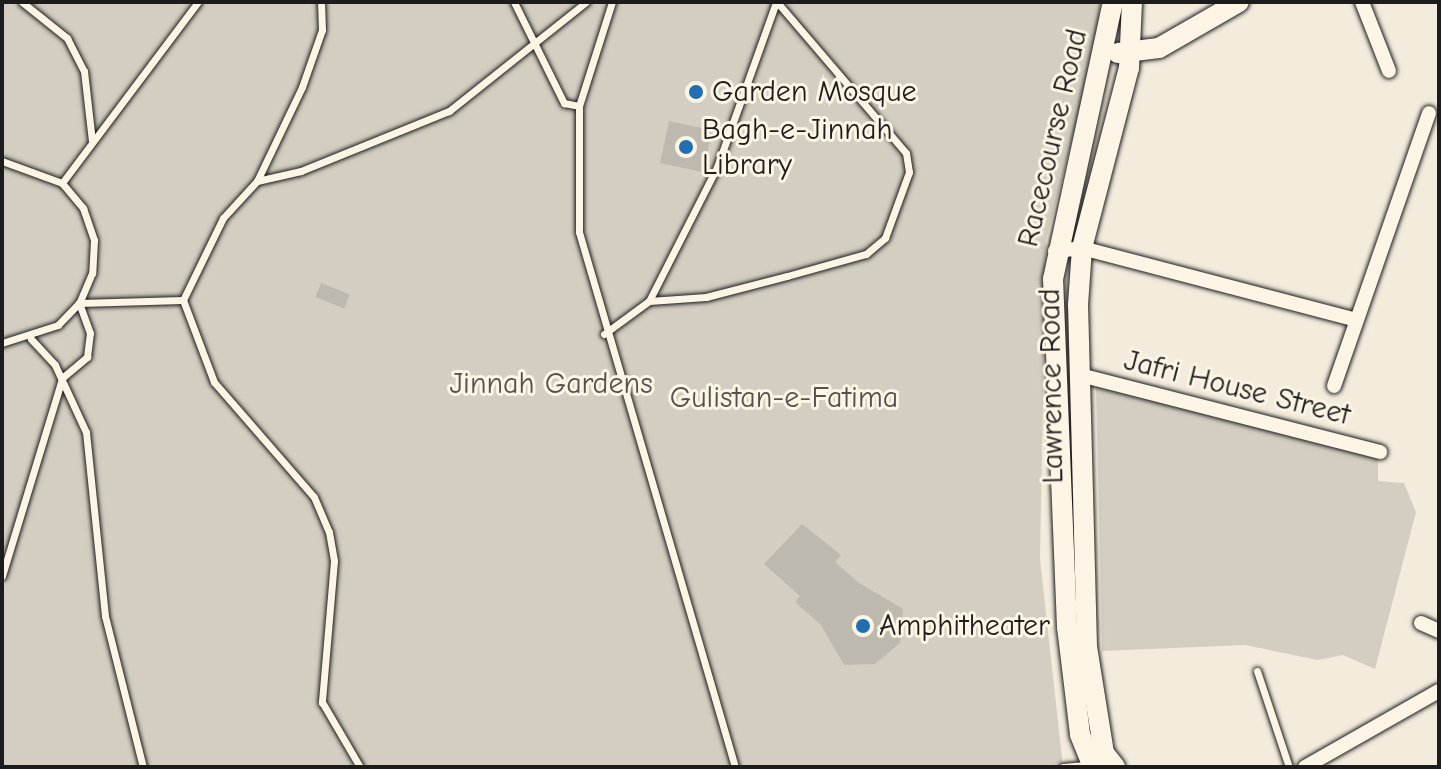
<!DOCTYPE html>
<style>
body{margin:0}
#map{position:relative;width:1441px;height:769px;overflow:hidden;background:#f3ecdd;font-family:"Comic Neue",sans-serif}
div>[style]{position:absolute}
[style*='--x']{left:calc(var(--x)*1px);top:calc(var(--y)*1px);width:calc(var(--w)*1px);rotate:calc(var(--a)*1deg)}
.green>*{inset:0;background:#d3cec1}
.building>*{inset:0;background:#beb9ae;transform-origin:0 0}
.roads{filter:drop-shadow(0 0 2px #1c1c1c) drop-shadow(0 0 2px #1c1c1c)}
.lane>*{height:7px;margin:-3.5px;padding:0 3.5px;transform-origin:3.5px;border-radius:3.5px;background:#fcf5e5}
.street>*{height:14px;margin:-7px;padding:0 7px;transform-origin:7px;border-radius:7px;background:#fcf5e5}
.secondary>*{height:20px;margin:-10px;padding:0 10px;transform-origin:10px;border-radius:10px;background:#fcf5e5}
.dots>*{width:22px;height:22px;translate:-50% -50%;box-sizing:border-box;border:4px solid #fcf5e5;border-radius:50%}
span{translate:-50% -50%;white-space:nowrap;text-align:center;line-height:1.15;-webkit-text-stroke:6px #fcf5e5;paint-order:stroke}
.poi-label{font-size:30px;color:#1c1c1c}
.left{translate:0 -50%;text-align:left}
.street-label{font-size:30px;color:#1c1c1c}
.park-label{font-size:30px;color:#53514e}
.frame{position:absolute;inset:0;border:4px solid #1c1c1c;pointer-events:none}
</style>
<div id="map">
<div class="green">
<div style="clip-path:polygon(2px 2px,1100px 2px,1096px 48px,1046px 240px,1040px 559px,1063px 767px,2px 767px)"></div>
<div style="clip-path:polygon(1096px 385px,1378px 459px,1378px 481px,1404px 483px,1416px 512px,1375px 669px,1343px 655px,1318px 660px,1245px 645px,1102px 651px)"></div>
</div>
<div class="building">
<div style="left:669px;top:121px;width:44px;height:43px;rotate:12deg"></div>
<div style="left:321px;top:283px;width:31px;height:15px;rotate:22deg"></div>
<div style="clip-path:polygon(802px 524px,841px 555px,835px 562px,859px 583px,903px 609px,900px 643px,875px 664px,844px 665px,821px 625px,795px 602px,800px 596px,764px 564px)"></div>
</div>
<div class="roads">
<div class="lane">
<div style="--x:22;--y:2;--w:58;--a:38.7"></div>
<div style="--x:67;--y:38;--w:37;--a:63"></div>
<div style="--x:84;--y:71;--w:70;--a:83.5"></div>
<div style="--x:514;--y:2;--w:113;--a:63.7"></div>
<div style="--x:564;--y:103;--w:15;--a:11"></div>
<div style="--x:612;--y:2;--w:109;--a:107.6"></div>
<div style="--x:579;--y:106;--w:126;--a:90"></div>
<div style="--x:579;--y:232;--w:557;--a:73.74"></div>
<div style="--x:2;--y:161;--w:64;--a:20.1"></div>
<div style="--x:62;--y:183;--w:33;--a:50"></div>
<div style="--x:83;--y:208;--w:34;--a:71"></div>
<div style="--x:94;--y:240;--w:33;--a:93"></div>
<div style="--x:92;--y:273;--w:33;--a:113"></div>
<div style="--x:79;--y:303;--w:30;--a:134"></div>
<div style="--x:58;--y:325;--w:59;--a:162.2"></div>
<div style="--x:257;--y:181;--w:104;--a:-64.4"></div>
<div style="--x:302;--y:87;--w:60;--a:-70.7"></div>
<div style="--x:322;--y:30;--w:28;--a:-92"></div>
<div style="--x:62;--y:183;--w:226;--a:-53.1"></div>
<div style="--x:183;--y:300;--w:88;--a:69.3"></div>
<div style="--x:214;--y:382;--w:152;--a:49"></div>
<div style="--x:314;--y:497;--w:38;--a:67"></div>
<div style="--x:329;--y:532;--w:29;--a:80"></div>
<div style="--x:334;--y:561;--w:142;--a:94.9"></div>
<div style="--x:322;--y:702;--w:75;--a:59.7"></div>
<div style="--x:649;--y:301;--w:150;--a:-63.1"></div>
<div style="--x:717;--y:167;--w:175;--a:-70.3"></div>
<div style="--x:604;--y:334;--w:56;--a:-36.3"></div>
<div style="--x:649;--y:301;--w:57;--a:-4"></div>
<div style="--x:706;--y:297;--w:84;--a:-14.5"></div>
<div style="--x:787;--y:276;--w:82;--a:-15.6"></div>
<div style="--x:866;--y:254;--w:25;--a:-40"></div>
<div style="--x:885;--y:238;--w:70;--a:-70"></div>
<div style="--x:909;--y:172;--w:19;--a:-99"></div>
<div style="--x:906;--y:153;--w:199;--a:-130.5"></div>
<div style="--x:31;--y:339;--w:35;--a:47"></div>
<div style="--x:55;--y:365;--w:74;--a:65.2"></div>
<div style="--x:86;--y:432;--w:185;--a:84.1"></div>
<div style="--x:105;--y:616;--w:156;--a:75.9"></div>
<div style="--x:2;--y:576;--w:207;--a:-73.1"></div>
<div style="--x:62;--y:378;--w:33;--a:-40"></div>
<div style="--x:87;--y:357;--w:24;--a:-83"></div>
<div style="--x:90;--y:333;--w:32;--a:-110"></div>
<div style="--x:79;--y:303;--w:104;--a:-1.7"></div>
<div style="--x:183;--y:300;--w:91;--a:-64"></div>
<div style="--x:223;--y:218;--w:50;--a:-47.4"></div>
<div style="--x:257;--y:181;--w:45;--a:-12.8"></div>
<div style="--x:301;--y:171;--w:160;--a:-22.1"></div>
<div style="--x:449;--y:111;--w:175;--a:-38.5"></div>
<div style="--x:1257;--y:671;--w:101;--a:71.6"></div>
<div style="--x:1063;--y:767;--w:25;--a:-5"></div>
</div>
<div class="street">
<div style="--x:1362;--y:2;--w:74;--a:68.6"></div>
<div style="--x:1055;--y:251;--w:27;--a:-6"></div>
<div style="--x:1082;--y:248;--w:283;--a:14.7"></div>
<div style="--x:1080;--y:375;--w:310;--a:14.4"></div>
<div style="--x:1334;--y:386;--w:289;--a:-70.8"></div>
<div style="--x:1421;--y:623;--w:20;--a:24"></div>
<div style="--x:1305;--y:767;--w:154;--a:-29.6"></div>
</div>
<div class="secondary">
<div style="--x:1118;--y:53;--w:41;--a:-7"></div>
<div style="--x:1159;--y:48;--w:92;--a:-29.9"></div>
<div style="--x:1093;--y:767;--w:35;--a:-112"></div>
<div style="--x:1080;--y:734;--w:108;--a:-96.9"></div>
<div style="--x:1067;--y:627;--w:348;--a:-92.3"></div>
<div style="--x:1053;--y:279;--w:283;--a:-77.8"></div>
<div style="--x:1115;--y:767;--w:18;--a:-128"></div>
<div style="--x:1104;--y:753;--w:107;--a:-99.1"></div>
<div style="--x:1087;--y:647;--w:342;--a:-91.5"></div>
<div style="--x:1078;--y:305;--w:57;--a:-86"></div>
<div style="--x:1082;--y:248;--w:186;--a:-75.4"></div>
<div style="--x:1129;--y:68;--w:66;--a:-87.4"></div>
</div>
</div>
<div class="dots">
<div style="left:696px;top:92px;background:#1f6fb2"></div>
<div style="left:686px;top:147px;background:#1f6fb2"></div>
<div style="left:863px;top:626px;background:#1f6fb2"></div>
</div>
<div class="poi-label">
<span class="left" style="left:712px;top:92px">Garden Mosque</span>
<span class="left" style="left:702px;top:147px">Bagh-e-Jinnah<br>Library</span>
<span class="left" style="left:879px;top:626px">Amphitheater</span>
</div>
<div class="street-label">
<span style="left:1053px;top:138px;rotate:-77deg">Racecourse Road</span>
<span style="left:1052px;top:386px;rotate:-91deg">Lawrence Road</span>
<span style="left:1237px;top:388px;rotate:14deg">Jafri House Street</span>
</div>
<div class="park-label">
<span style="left:551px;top:384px">Jinnah Gardens</span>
<span style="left:784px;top:398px">Gulistan-e-Fatima</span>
</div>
<div class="frame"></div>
</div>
